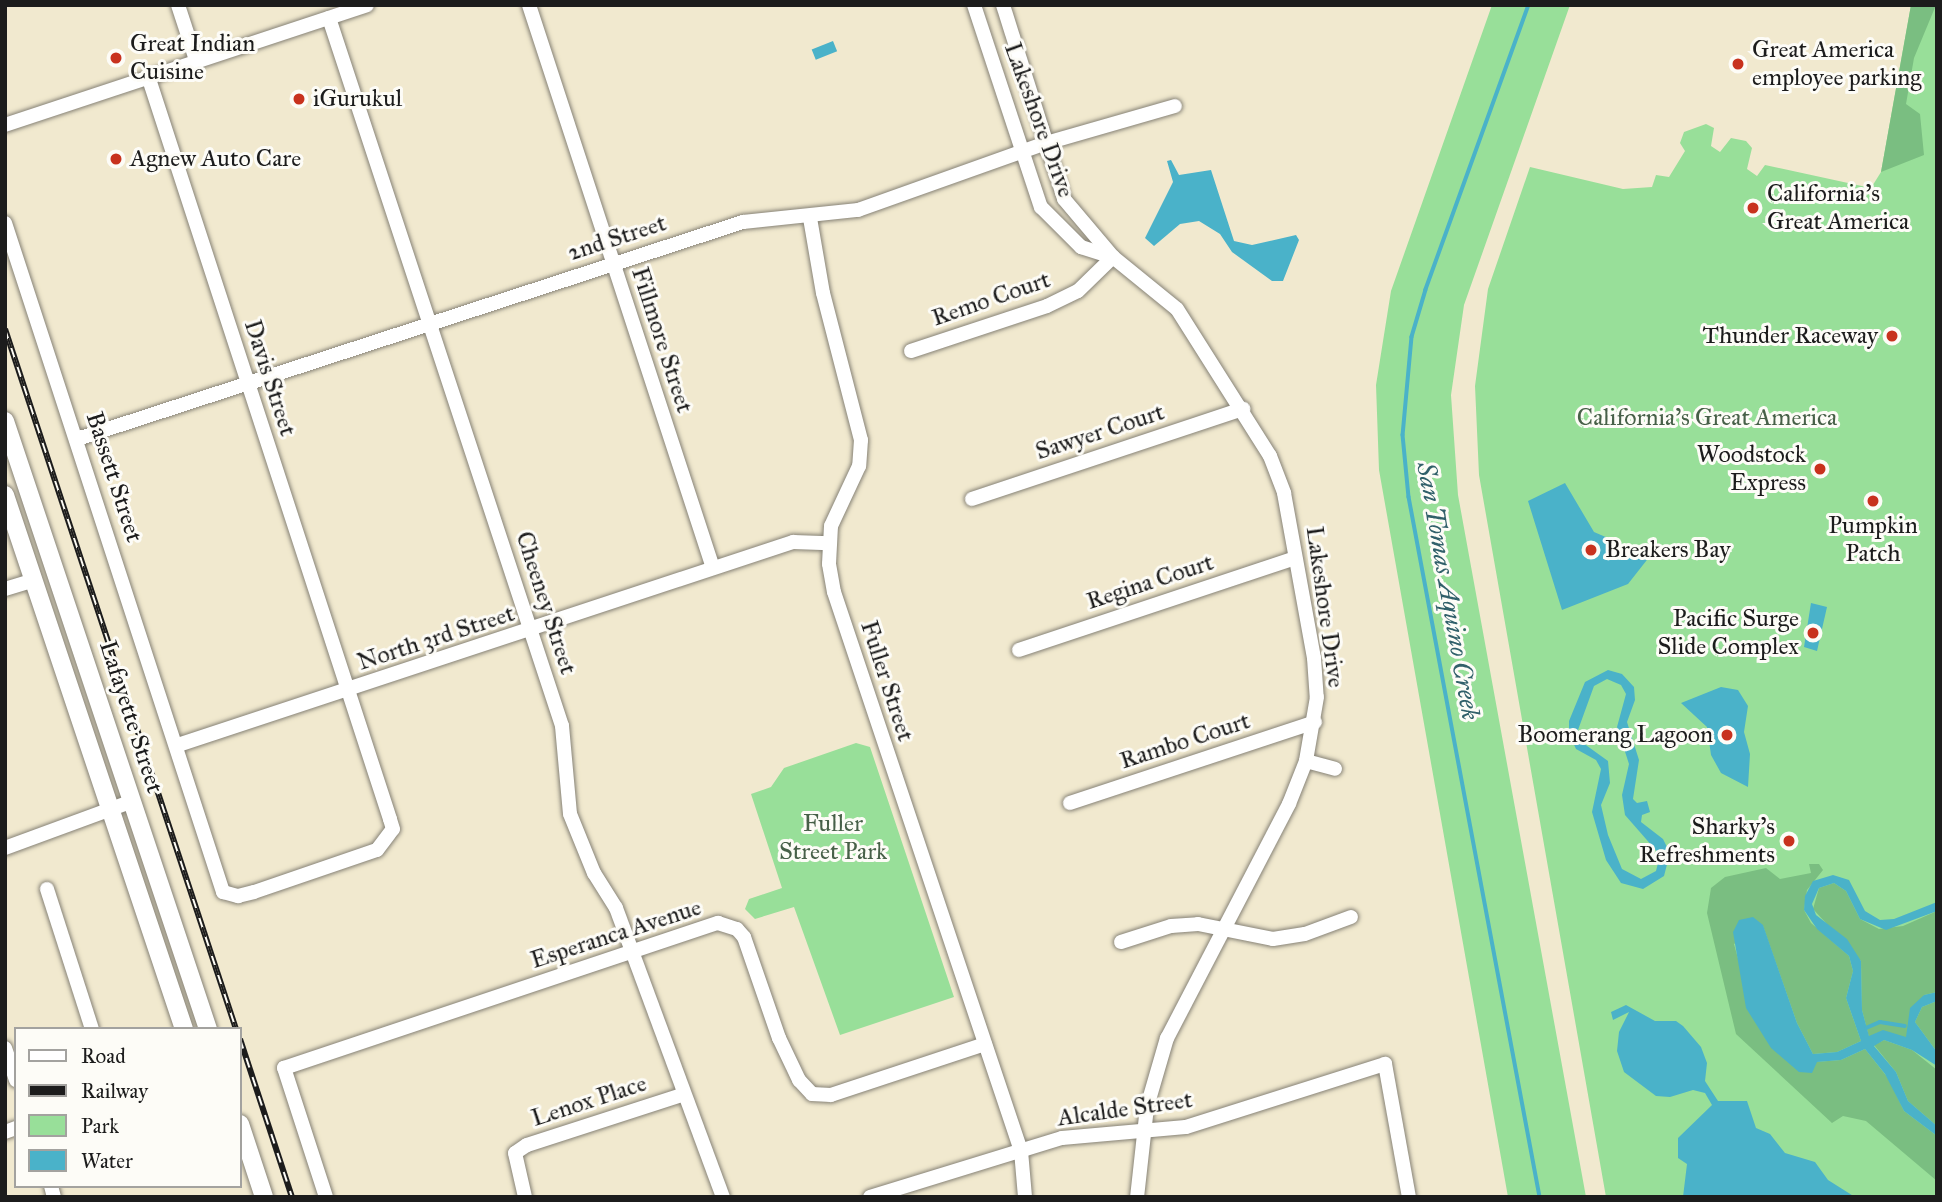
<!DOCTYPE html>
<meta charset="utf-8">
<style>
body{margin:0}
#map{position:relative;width:1942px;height:1202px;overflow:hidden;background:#f1e9cf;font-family:"IM FELL Great Primer",serif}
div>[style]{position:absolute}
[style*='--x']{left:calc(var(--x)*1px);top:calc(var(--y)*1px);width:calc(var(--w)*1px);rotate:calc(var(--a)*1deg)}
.green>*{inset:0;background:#98df99}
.forest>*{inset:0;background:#7abe81}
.water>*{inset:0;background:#4ab2c9;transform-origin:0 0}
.stream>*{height:3.5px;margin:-1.75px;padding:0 1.75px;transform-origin:1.75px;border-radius:1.75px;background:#4ab2c9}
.roads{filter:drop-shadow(0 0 2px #868276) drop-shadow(0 0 2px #868276)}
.minor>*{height:14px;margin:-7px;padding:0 7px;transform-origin:7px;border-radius:7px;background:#fff}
.major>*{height:18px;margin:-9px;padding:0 9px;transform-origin:9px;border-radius:9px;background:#fff}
.rail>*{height:6px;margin-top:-3px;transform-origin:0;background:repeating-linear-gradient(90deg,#fdfcf7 0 10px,#1c1c1c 0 20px);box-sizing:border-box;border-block:2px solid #1c1c1c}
.dots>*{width:19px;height:19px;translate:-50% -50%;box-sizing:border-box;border:4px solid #fdfcf7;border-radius:50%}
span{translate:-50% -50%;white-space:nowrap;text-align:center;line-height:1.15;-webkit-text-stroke:6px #fdfcf7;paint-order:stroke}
.poi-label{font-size:24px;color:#1c1c1c}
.left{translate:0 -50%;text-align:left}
.right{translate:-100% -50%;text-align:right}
.street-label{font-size:24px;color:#1c1c1c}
.park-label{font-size:24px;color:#476048}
.water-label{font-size:26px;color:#31606a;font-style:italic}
.frame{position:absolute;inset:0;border:7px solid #1c1c1c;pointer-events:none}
.legend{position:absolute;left:14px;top:1027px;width:228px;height:161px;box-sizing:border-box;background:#fdfcf7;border:2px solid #a3a29f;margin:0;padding:9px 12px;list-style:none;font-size:21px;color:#1c1c1c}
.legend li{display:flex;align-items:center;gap:14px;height:35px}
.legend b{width:35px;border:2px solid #a3a29f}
</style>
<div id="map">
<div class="green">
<div style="clip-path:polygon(1492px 5px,1570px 5px,1464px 305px,1451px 395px,1458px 495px,1586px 1197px,1508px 1197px,1379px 470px,1376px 385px,1391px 291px)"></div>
<div style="clip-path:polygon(1911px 5px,1937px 5px,1937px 1197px,1606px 1197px,1479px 475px,1475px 386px,1488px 289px,1530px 167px,1623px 189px,1652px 187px,1656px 175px,1669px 177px,1685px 151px,1680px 143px,1684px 132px,1706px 124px,1714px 128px,1711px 146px,1720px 152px,1731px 138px,1746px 141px,1752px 148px,1747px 169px,1757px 176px,1765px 165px,1871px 188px,1881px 172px)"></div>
<div style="clip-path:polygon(856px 743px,870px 747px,954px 997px,840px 1035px,794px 907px,755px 919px,745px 909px,749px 899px,782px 888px,751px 794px,771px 787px,784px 768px)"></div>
</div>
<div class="forest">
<div style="clip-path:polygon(1911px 5px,1936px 5px,1914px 58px,1906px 104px,1920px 114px,1924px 155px,1881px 172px)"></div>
<div style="clip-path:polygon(1809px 864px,1819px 864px,1823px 870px,1807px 890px,1804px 910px,1811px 923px,1849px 956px,1853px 971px,1846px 998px,1861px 1041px,1837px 1052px,1813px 1054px,1797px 1023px,1763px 926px,1734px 944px,1743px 977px,1816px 1062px,1841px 1060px,1865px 1049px,1888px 1078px,1904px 1111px,1937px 1136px,1937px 1181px,1866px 1121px,1843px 1116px,1832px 1123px,1736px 1034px,1707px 913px,1711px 888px,1725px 877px,1766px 868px,1780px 879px,1811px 873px)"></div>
<div style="clip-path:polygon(1834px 883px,1846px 891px,1860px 919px,1879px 929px,1903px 926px,1937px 911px,1937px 992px,1924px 995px,1906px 1038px,1869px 1037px,1862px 1010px,1861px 961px,1813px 909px,1819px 888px)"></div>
<div style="clip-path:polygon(1937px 1001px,1937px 1052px,1915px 1022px,1922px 1007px)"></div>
<div style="clip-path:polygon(1884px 1040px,1912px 1050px,1937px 1070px,1937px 1126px,1908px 1101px,1896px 1072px,1874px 1045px)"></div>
</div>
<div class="water">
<div style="left:833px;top:41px;width:11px;height:23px;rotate:68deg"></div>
<div style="clip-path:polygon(1171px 160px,1179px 175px,1211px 170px,1234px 241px,1252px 245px,1296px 235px,1299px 240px,1283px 281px,1272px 281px,1232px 252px,1220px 234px,1199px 221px,1180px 224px,1154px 246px,1145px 238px,1173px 182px,1167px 161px)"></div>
<div style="clip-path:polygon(1565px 483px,1594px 532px,1650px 556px,1628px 584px,1562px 610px,1528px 501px)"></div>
<div style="clip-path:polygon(1811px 603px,1827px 607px,1817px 651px,1804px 647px)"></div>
<div style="clip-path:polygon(evenodd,1608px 670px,1622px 674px,1634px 687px,1635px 700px,1627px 722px,1639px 760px,1633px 799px,1637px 803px,1647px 801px,1650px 812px,1642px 815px,1641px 822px,1663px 839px,1670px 853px,1664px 876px,1643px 889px,1621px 883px,1606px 860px,1592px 812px,1601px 769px,1596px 760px,1576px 749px,1569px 734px,1569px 721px,1585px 682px,1608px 670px,1607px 679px,1621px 685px,1626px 694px,1617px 727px,1629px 764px,1622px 795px,1625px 815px,1660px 855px,1656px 871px,1641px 879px,1622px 869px,1608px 835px,1601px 805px,1610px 783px,1608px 761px,1583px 743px,1578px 730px,1594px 686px,1607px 679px)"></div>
<div style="clip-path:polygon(1721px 687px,1738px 690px,1748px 706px,1744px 732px,1750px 754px,1748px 787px,1721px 773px,1711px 755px,1707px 727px,1681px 703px)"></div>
<div style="clip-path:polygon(1833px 875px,1849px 880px,1865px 911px,1880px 920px,1894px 919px,1937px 902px,1937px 911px,1886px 930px,1860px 919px,1846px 891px,1834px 883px,1819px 888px,1812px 904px,1816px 915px,1847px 939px,1861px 961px,1862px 1010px,1869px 1036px,1883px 1030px,1906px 1037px,1910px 1008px,1924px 995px,1937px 992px,1937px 1001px,1922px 1007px,1915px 1022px,1937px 1052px,1937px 1066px,1912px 1050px,1884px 1040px,1874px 1046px,1896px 1072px,1908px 1101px,1937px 1126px,1937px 1136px,1904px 1111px,1885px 1074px,1865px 1049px,1841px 1060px,1817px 1062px,1812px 1073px,1799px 1072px,1771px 1048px,1746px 1008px,1733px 932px,1739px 920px,1753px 917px,1763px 925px,1797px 1023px,1813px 1054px,1837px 1052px,1861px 1041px,1846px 998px,1853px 971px,1849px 956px,1817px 929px,1804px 910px,1805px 896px,1813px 881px)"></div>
<div style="clip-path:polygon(1626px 1005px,1655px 1021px,1676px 1021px,1683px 1026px,1701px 1047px,1707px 1063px,1705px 1081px,1718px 1101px,1747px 1101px,1756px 1128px,1770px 1134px,1785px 1153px,1815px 1162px,1828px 1180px,1855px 1197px,1683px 1197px,1687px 1164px,1678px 1158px,1678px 1138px,1712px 1105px,1705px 1093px,1693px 1090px,1670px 1097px,1656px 1096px,1624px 1072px,1617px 1051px,1619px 1032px,1629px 1012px,1613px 1020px,1611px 1012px)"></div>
</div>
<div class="stream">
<div style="--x:1529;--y:5;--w:303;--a:109.9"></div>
<div style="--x:1426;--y:290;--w:49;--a:106.6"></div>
<div style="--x:1412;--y:337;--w:98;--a:95.2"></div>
<div style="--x:1403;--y:435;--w:62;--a:84.5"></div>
<div style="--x:1409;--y:497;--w:712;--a:79.4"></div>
<div style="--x:1866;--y:1028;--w:15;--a:-23"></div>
<div style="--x:1880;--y:1022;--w:25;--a:9"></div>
</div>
<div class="roads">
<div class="minor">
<div style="--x:178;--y:5;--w:61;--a:71.9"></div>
<div style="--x:529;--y:5;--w:592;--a:71.9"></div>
<div style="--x:974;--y:5;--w:213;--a:71.7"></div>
<div style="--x:1041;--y:207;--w:57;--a:45"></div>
<div style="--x:1081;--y:247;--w:29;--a:18"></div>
<div style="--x:1003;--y:5;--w:203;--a:72.5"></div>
<div style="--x:1064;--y:199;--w:76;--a:49.8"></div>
<div style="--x:1113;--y:257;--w:82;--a:39.1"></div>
<div style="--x:1177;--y:309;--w:174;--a:57.7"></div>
<div style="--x:1270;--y:456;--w:40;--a:69"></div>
<div style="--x:1284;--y:493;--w:168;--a:79.7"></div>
<div style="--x:1314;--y:658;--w:39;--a:86"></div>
<div style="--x:1317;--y:697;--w:65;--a:99.8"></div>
<div style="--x:1306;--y:761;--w:46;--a:111.6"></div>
<div style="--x:1289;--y:804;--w:264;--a:117.5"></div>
<div style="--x:1167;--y:1038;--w:72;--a:106.2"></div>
<div style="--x:1147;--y:1107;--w:91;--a:96.3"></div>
<div style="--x:329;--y:18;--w:745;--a:71.78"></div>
<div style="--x:562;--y:726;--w:88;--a:84.8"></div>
<div style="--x:570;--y:814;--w:64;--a:67.9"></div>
<div style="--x:594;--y:873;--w:41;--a:57.8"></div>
<div style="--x:616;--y:908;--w:308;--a:69.7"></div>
<div style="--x:5;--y:125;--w:381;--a:-18.3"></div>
<div style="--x:810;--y:218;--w:76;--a:80.2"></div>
<div style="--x:823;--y:293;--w:152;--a:75.5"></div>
<div style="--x:861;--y:440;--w:26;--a:94"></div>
<div style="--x:859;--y:466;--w:66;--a:115"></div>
<div style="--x:831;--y:526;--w:38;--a:93"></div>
<div style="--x:829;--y:564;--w:28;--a:80"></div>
<div style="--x:834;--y:592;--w:589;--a:71.5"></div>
<div style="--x:1021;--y:1151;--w:46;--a:85"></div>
<div style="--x:5;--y:223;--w:704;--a:71.95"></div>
<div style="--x:223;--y:892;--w:16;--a:15"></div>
<div style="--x:238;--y:896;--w:16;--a:-14"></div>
<div style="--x:254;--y:892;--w:130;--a:-18.9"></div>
<div style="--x:377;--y:850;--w:26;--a:-53"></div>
<div style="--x:393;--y:829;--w:10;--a:-107"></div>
<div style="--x:390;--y:819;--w:778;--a:-108.04"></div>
<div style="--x:911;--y:351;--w:143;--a:-18.3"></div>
<div style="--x:1047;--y:306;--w:34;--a:-26"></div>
<div style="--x:1078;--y:291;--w:49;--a:-44.2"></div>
<div style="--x:77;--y:439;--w:700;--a:-18.05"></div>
<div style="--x:743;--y:222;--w:116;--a:-6"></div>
<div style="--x:858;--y:210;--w:200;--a:-19.6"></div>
<div style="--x:1046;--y:143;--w:134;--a:-16"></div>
<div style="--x:972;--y:499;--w:286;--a:-18.4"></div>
<div style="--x:5;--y:589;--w:30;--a:-17"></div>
<div style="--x:1019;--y:650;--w:291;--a:-18.4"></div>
<div style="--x:178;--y:745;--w:648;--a:-18.27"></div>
<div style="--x:793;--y:542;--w:36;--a:2"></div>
<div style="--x:1306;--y:761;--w:30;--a:15"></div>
<div style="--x:1070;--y:803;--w:258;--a:-18.3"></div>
<div style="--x:5;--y:848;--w:136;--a:-20.2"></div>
<div style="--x:47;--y:889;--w:147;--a:72.2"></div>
<div style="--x:1121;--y:942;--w:52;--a:-17.7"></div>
<div style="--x:1171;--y:926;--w:27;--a:-4"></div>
<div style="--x:1198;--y:924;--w:76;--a:11.3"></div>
<div style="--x:1273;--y:939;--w:32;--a:-9"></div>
<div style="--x:1305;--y:934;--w:49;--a:-20.3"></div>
<div style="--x:5;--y:1048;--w:34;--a:71"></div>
<div style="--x:5;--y:1132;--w:12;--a:-20"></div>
<div style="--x:51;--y:1186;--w:11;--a:75"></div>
<div style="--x:326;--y:1197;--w:136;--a:-108"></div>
<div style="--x:284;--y:1068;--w:458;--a:-18.5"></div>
<div style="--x:718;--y:923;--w:20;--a:18"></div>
<div style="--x:737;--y:929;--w:11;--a:49"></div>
<div style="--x:744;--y:937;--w:107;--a:70.9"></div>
<div style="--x:779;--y:1038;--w:47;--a:64.5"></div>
<div style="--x:799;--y:1080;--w:19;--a:47"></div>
<div style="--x:812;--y:1094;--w:19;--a:3"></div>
<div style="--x:831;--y:1095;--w:162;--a:-18.3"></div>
<div style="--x:525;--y:1197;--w:45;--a:-102.8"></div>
<div style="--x:515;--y:1153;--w:14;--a:-34"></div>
<div style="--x:527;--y:1145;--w:163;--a:-17.9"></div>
<div style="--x:870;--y:1197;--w:201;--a:-17.1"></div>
<div style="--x:1062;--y:1138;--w:124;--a:-5.1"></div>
<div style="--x:1186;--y:1127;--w:209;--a:-17.6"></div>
<div style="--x:1385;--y:1064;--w:135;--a:79.8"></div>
</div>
<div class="major">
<div style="--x:5;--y:421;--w:641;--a:71.54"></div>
<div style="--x:5;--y:495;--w:563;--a:71.47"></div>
<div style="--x:240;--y:1124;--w:77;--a:71.8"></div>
</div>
</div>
<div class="rail">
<div style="--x:5;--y:329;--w:737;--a:71.74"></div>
<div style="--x:240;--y:1039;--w:166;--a:71.8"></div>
</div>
<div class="dots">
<div style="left:116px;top:58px;background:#c8321e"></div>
<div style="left:1738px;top:64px;background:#c8321e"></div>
<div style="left:299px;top:99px;background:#c8321e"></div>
<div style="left:116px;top:159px;background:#c8321e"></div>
<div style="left:1753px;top:208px;background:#c8321e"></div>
<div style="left:1892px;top:336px;background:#c8321e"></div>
<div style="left:1820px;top:469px;background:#c8321e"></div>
<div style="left:1873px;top:501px;background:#c8321e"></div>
<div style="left:1591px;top:550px;background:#c8321e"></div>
<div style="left:1813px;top:633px;background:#c8321e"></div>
<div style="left:1727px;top:735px;background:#c8321e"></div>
<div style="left:1789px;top:841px;background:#c8321e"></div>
</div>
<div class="poi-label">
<span class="left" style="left:130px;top:58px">Great Indian<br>Cuisine</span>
<span class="left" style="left:1752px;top:64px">Great America<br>employee parking</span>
<span class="left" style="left:313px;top:99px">iGurukul</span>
<span class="left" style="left:130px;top:159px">Agnew Auto Care</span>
<span class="left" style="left:1767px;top:208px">California’s<br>Great America</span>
<span class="right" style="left:1878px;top:336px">Thunder Raceway</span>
<span class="right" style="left:1806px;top:469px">Woodstock<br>Express</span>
<span style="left:1873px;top:540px">Pumpkin<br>Patch</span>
<span class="left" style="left:1605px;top:550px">Breakers Bay</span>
<span class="right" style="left:1799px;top:633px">Pacific Surge<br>Slide Complex</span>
<span class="right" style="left:1713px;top:735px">Boomerang Lagoon</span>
<span class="right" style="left:1775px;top:841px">Sharky's<br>Refreshments</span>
</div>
<div class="street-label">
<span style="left:1039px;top:120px;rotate:70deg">Lakeshore Drive</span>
<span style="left:617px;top:238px;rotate:-18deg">2nd Street</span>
<span style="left:991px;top:299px;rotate:-19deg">Remo Court</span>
<span style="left:662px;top:340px;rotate:72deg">Fillmore Street</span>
<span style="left:270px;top:378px;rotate:72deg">Davis Street</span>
<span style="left:1100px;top:432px;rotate:-18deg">Sawyer Court</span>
<span style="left:114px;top:477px;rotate:72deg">Bassett Street</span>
<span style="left:1150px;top:582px;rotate:-18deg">Regina Court</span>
<span style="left:546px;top:603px;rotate:72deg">Cheeney Street</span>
<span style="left:1325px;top:607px;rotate:82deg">Lakeshore Drive</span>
<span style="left:436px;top:638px;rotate:-18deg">North 3rd Street</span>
<span style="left:887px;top:681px;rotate:72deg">Fuller Street</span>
<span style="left:131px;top:717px;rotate:72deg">Lafayette Street</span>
<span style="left:1185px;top:741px;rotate:-18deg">Rambo Court</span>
<span style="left:616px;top:934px;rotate:-18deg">Esperanca Avenue</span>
<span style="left:589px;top:1101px;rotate:-18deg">Lenox Place</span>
<span style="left:1125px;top:1109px;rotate:-8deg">Alcalde Street</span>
</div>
<div class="park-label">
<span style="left:1707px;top:418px">California's Great America</span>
<span style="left:833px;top:838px">Fuller<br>Street Park</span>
</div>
<div class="water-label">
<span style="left:1448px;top:591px;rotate:80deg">San Tomas Aquino Creek</span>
</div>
<div class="frame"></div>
<ul class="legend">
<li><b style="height:9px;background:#fff"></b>Road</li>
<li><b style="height:9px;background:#1c1c1c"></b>Railway</li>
<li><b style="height:19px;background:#98df99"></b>Park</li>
<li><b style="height:19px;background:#4ab2c9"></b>Water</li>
</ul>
</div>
